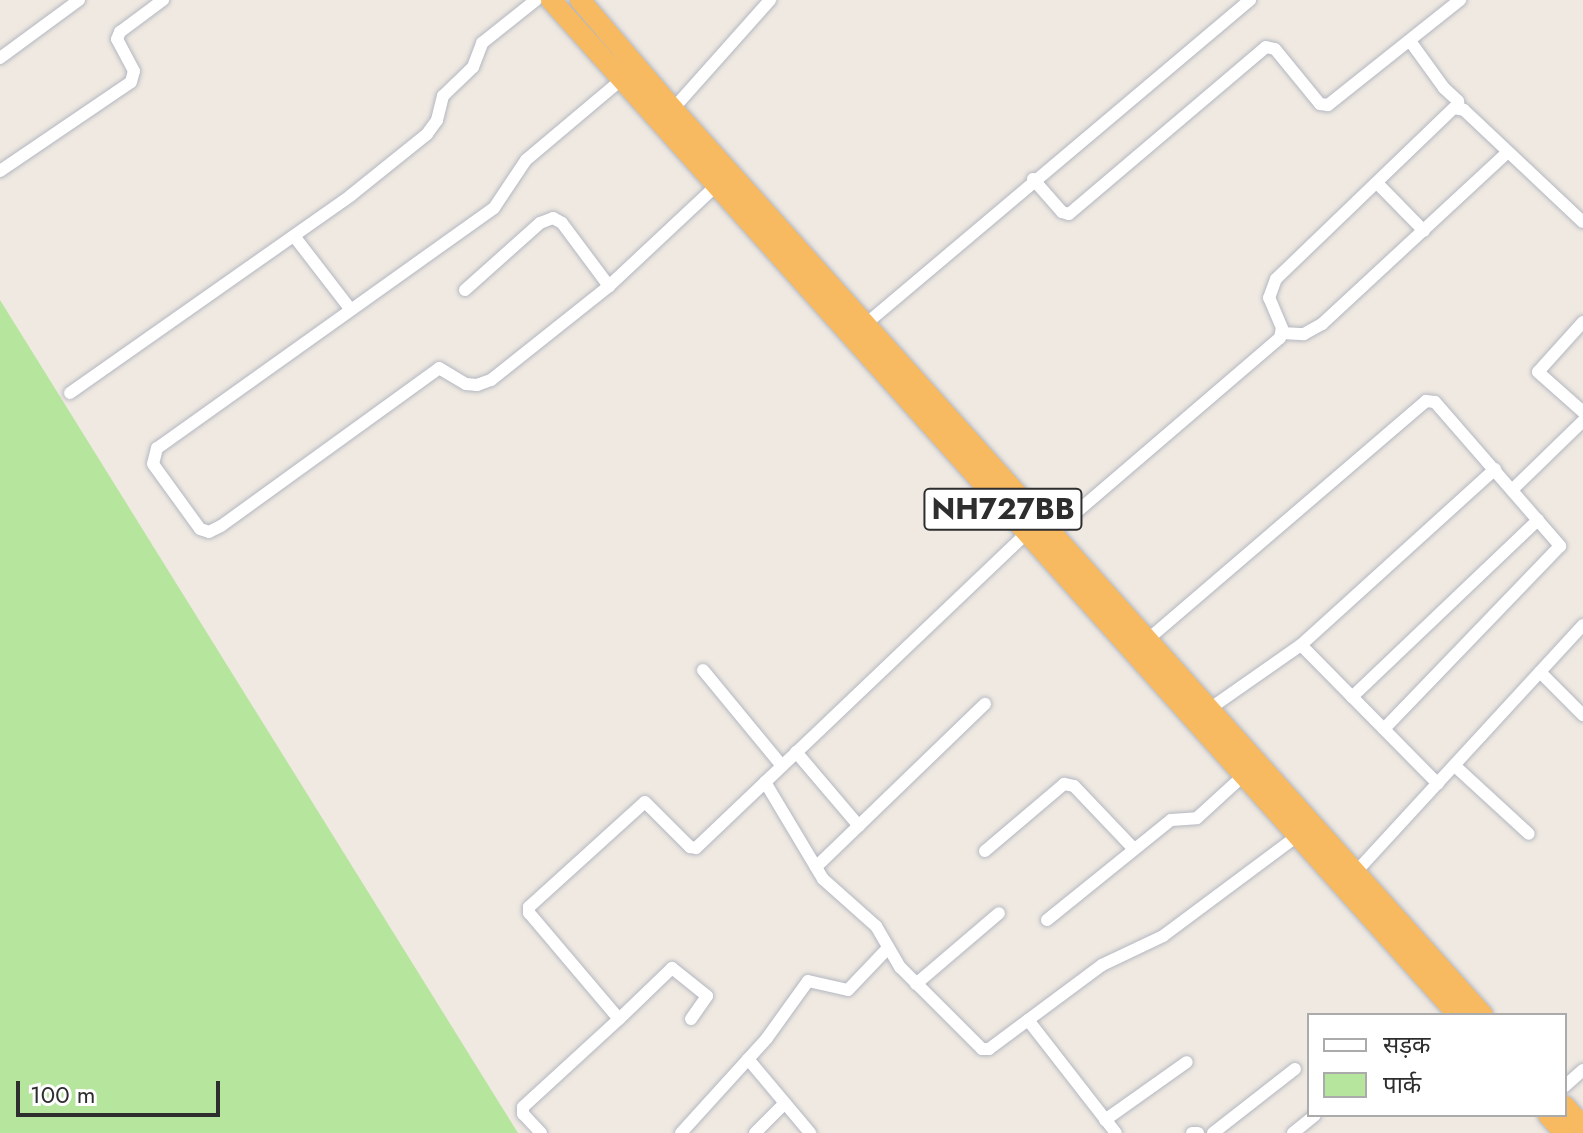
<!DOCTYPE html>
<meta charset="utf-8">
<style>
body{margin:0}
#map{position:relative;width:1583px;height:1133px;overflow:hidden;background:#efe9e1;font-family:Jost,"Noto Sans Devanagari",sans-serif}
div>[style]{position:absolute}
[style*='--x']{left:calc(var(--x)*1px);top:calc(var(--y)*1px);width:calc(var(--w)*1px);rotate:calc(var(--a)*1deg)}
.green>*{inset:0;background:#b6e59e}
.roads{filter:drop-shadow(0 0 2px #b4b7c1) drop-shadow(0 0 2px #b4b7c1)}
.minor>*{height:12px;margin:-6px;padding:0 6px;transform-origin:6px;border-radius:6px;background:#fff}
.trunk>*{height:20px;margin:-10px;padding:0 10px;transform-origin:10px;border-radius:10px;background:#f8ba60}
span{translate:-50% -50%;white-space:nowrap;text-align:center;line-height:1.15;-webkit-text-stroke:6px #fff;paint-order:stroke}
.shield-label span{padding:2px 6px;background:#fff;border:2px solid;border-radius:6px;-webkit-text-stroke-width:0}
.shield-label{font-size:30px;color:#2e2e2e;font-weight:700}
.legend{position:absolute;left:1307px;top:1013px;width:260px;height:104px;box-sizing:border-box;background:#fff;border:2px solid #ababab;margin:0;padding:10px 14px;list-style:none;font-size:24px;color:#2e2e2e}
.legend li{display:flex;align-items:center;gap:16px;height:40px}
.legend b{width:40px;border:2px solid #ababab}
.scale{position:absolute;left:16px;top:1081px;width:204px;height:36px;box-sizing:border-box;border:4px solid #2e2e2e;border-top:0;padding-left:10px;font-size:24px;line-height:28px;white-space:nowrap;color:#2e2e2e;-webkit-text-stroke:6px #fff;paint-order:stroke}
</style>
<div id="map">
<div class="green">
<div style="clip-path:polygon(0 300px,518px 1133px,0 1133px)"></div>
</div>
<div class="roads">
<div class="minor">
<div style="--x:1410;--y:41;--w:58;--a:54.1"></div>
<div style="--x:1444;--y:88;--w:19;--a:43"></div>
<div style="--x:1458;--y:101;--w:7;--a:82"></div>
<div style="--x:0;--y:58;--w:98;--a:-36.3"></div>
<div style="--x:621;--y:80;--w:124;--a:139.9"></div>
<div style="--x:526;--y:160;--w:58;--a:123.7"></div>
<div style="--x:494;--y:208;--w:414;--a:144.5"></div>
<div style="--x:157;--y:448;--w:16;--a:104"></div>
<div style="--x:153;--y:464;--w:80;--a:54.1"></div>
<div style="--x:200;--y:529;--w:9;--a:18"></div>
<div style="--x:209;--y:532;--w:13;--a:-27"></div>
<div style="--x:221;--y:526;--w:269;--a:-35.9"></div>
<div style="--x:439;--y:368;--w:31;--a:31"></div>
<div style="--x:466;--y:384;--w:11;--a:5"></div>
<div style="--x:477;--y:385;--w:15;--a:-20"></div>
<div style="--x:491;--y:380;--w:151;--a:-38.5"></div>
<div style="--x:609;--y:286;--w:148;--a:-43.1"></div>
<div style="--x:673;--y:109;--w:146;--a:-48.3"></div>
<div style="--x:0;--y:171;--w:158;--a:-34.2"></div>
<div style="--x:131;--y:82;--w:11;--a:-75"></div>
<div style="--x:134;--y:71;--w:36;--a:-118"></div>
<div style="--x:117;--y:39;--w:8;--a:-67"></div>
<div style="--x:120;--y:32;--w:54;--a:-36.7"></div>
<div style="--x:1033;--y:179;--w:44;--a:48.7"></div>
<div style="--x:1062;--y:212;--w:7;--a:16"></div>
<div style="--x:1069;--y:214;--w:258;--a:-40.3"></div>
<div style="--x:1266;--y:47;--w:9;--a:13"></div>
<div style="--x:1275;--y:49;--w:71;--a:50.7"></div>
<div style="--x:1320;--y:104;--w:8;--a:7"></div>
<div style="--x:1328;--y:105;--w:169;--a:-38.5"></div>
<div style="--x:1377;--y:183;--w:67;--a:45.6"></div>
<div style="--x:294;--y:236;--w:93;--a:52.4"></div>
<div style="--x:465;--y:290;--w:101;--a:-41.8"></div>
<div style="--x:540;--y:223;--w:14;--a:-21"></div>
<div style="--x:553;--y:218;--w:10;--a:29"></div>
<div style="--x:562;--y:223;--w:79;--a:53.3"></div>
<div style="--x:1583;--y:322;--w:67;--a:132"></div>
<div style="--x:1538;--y:372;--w:60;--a:41.6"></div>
<div style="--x:861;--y:328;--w:509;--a:-40.14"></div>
<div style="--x:1282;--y:333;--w:22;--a:3"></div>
<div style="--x:1304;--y:334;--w:21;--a:-29"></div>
<div style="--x:1322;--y:324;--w:253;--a:-42.8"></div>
<div style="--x:70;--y:393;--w:342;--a:-35.1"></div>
<div style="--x:350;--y:196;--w:99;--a:-38.8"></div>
<div style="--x:427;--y:134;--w:17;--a:-54"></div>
<div style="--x:437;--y:120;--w:25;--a:-76"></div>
<div style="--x:443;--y:96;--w:42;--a:-44"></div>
<div style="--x:473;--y:67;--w:26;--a:-69"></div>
<div style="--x:482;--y:43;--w:69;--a:-38.5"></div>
<div style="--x:1512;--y:490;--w:99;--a:-44.2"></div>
<div style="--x:1051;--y:534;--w:301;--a:-40.6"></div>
<div style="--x:1280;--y:338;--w:10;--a:-79"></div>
<div style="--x:1282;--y:328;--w:33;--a:-113"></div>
<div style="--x:1269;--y:298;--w:20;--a:-70"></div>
<div style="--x:1276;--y:279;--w:247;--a:-43.9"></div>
<div style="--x:1454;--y:108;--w:10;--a:11"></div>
<div style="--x:1464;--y:110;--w:163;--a:43.3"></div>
<div style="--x:1146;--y:641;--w:369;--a:-40.6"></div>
<div style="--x:1426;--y:401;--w:9;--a:6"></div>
<div style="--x:1435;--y:402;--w:191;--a:49"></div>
<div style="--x:1560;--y:546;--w:254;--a:133.9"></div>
<div style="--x:1301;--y:645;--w:195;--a:45.4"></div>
<div style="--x:703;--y:670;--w:124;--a:50.5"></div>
<div style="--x:1540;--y:672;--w:61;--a:45"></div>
<div style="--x:1352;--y:697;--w:257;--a:-43.6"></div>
<div style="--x:1208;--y:710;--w:113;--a:-35"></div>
<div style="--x:1301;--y:645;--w:262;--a:-42.2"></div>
<div style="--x:796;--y:752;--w:97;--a:49.6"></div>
<div style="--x:1455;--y:766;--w:100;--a:42.6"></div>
<div style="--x:765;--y:782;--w:113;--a:59.1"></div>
<div style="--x:823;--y:879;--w:71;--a:41.6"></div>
<div style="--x:876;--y:926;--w:48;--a:59.7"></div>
<div style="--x:900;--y:967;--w:116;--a:45"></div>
<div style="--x:982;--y:1049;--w:7;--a:0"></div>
<div style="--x:989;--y:1049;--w:141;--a:-36.6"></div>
<div style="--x:1102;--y:965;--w:68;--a:-25.4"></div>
<div style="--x:1163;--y:936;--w:167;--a:-36.7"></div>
<div style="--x:985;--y:851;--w:104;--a:-40.3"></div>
<div style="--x:1064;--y:784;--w:10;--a:11"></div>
<div style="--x:1074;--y:786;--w:87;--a:46.4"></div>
<div style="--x:816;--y:867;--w:235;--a:-44"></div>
<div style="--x:1355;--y:873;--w:337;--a:-47.4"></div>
<div style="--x:1047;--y:920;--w:159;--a:-38.9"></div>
<div style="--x:1171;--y:820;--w:26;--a:-4"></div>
<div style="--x:1197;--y:818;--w:62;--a:-42.4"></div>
<div style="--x:916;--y:984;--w:109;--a:-40.5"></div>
<div style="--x:691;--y:1019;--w:28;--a:-55"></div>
<div style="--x:707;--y:996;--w:45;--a:-141.3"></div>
<div style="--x:672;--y:968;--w:74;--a:136.1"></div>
<div style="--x:619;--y:1019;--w:139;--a:-130.3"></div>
<div style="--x:529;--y:913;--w:6;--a:-90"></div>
<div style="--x:529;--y:907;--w:156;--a:-42.2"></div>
<div style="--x:645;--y:802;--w:64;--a:45"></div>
<div style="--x:690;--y:847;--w:6;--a:9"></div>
<div style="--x:696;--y:848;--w:456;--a:-43.6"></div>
<div style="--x:1028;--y:1020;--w:143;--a:52.1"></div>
<div style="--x:748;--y:1059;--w:97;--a:50"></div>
<div style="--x:1565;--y:1086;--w:24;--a:-42"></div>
<div style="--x:1105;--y:1120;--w:100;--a:-35.3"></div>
<div style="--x:541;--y:1133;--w:26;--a:-133"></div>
<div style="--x:523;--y:1114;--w:7;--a:-90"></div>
<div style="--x:523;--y:1107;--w:130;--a:-42.5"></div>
<div style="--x:681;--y:1133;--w:128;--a:-47.8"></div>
<div style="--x:767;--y:1038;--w:70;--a:-54.3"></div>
<div style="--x:808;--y:981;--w:41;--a:12.7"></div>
<div style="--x:848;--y:990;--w:58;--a:-46.4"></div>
<div style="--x:755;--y:1133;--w:42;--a:-45"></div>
<div style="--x:1192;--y:1133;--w:6;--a:0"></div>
<div style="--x:1213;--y:1133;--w:104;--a:-38"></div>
<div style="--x:1293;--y:1133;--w:28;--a:-39"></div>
</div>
<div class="trunk">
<div style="--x:551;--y:0;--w:1361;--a:48.22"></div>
<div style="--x:580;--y:0;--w:143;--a:49.5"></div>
<div style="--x:673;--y:109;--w:1215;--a:48.2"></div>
<div style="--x:1565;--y:1106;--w:28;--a:49"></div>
<div style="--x:1548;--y:1115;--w:24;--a:48"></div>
</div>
</div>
<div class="shield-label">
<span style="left:1003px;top:509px">NH727BB</span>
</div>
<ul class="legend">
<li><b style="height:10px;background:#fff"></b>सड़क</li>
<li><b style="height:22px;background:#b6e59e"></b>पार्क</li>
</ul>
<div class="scale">100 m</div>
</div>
